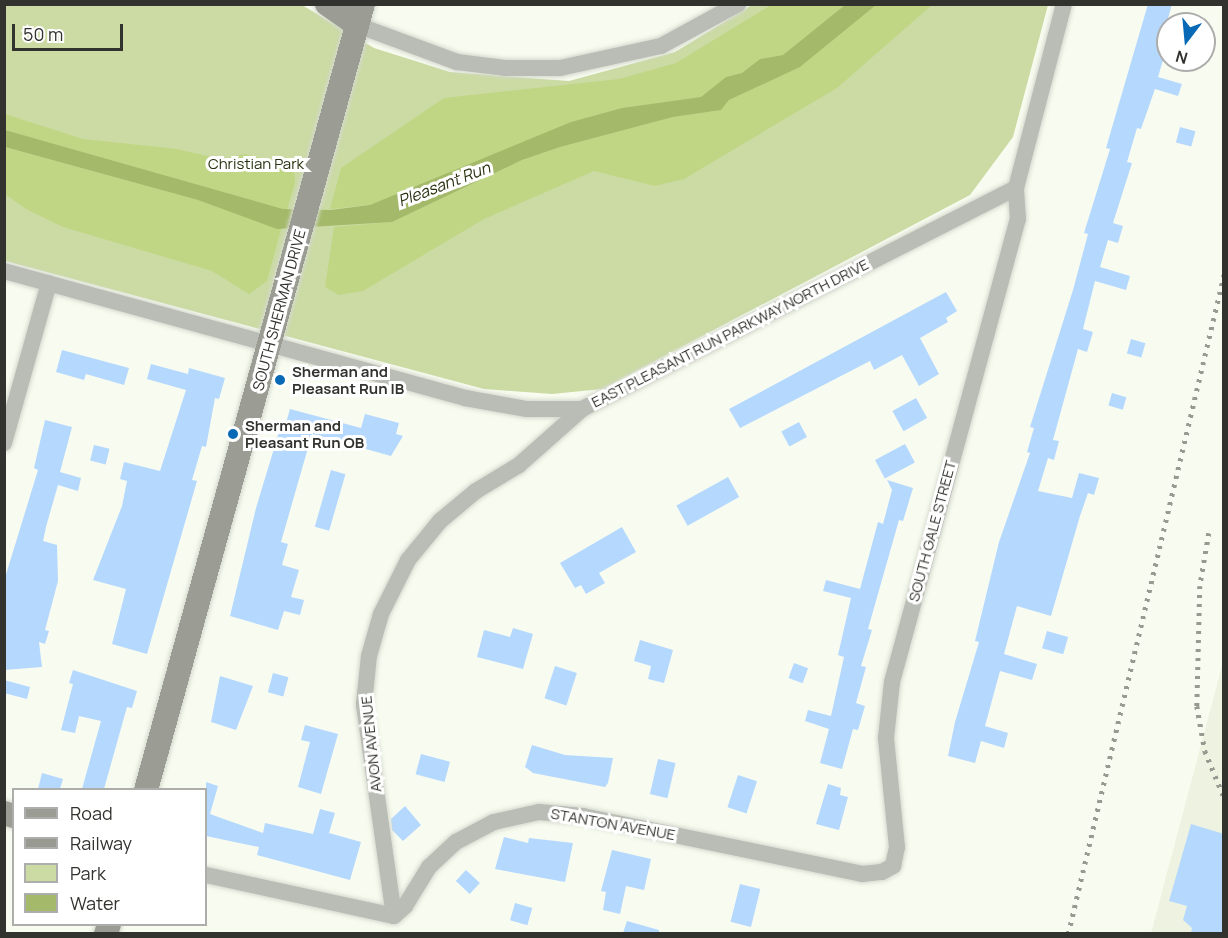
<!DOCTYPE html>
<style>
body{margin:0}
#map{position:relative;width:1228px;height:938px;overflow:hidden;background:#f8fcf0;font-family:Manrope,sans-serif}
div>[style]{position:absolute}
[style*='--x']{left:calc(var(--x)*1px);top:calc(var(--y)*1px);width:calc(var(--w)*1px);rotate:calc(var(--a)*1deg)}
.built>*{inset:0;background:#edf3e0}
.green>*{inset:0;background:#cbdba3}
.forest>*{inset:0;background:#c0d685}
.water>*{inset:0;background:#a4b969}
.building>*{inset:0;background:#b5d8fe;transform-origin:0 0}
.roads{filter:drop-shadow(0 0 2px #d4d8cd) drop-shadow(0 0 2px #d4d8cd)}
.street>*{height:16px;margin:-8px;padding:0 8px;transform-origin:8px;border-radius:8px;background:#babcb6}
.secondary>*{height:24px;margin:-12px;padding:0 12px;transform-origin:12px;border-radius:12px;background:#9b9d95}
.rail>*{height:4.5px;margin-top:-2.25px;transform-origin:0;background:repeating-linear-gradient(90deg,#989a92 0 3px,transparent 0 9px)}
.dots>*{width:16px;height:16px;translate:-50% -50%;box-sizing:border-box;border:3px solid #fff;border-radius:50%}
span{translate:-50% -50%;white-space:nowrap;text-align:center;line-height:1.15;-webkit-text-stroke:6px #fff;paint-order:stroke}
.park-label{font-size:15px;color:#29320f}
.street-label{font-size:15px;color:#32332f}
.poi-label{font-size:15px;color:#32332f;font-weight:700}
.left{translate:0 -50%;text-align:left}
.water-label{font-size:16px;color:#29310f;font-style:italic}
.frame{position:absolute;inset:0;border:6px solid #32332f;pointer-events:none}
.legend{position:absolute;left:12px;top:788px;width:195px;height:138px;box-sizing:border-box;background:#fff;border:2px solid #adadac;margin:0;padding:8px 10px;list-style:none;font-size:18px;color:#32332f}
.legend li{display:flex;align-items:center;gap:12px;height:30px}
.legend b{width:30px;border:2px solid #adadac}
.north{position:absolute;left:1156px;top:12px;width:60px;height:60px;box-sizing:border-box;background:#fff;border:2px solid #adadac;border-radius:50%;rotate:196deg;font-size:16px;font-weight:700;line-height:24px;text-align:center;color:#32332f}
.north::after{content:'';display:block;margin:auto;width:21px;height:27px;background:#086ab6;clip-path:polygon(50% 0,100% 100%,50% 72%,0 100%)}
.scale{position:absolute;left:12px;top:24px;width:111px;height:27px;box-sizing:border-box;border:3px solid #32332f;border-top:0;padding-left:8px;font-size:18px;line-height:21px;white-space:nowrap;color:#32332f;-webkit-text-stroke:4px #fff;paint-order:stroke}
</style>
<div id="map">
<div class="built">
<div style="clip-path:polygon(1223px 662px,1223px 933px,1151px 933px)"></div>
</div>
<div class="green">
<div style="clip-path:polygon(4px 5px,302px 5px,374px 48px,450px 72px,569px 81px,675px 52px,752px 5px,1048px 5px,1013px 137px,970px 195px,602px 389px,552px 394px,484px 389px,5px 261px)"></div>
</div>
<div class="forest">
<div style="clip-path:polygon(771px 5px,845px 5px,783px 55px,760px 59px,742px 73px,726px 77px,701px 97px,622px 108px,571px 122px,400px 194px,370px 205px,330px 209px,341px 168px,444px 98px,619px 79px,676px 63px)"></div>
<div style="clip-path:polygon(876px 5px,932px 5px,837px 88px,684px 179px,655px 186px,594px 171px,484px 219px,363px 291px,339px 295px,325px 287px,334px 227px,392px 222px,522px 160px,560px 147px,673px 117px,721px 110px,729px 100px,800px 67px)"></div>
<div style="clip-path:polygon(5px 114px,83px 139px,177px 149px,220px 159px,245px 154px,294px 167px,295px 183px,287px 209px,283px 209px,5px 130px)"></div>
<div style="clip-path:polygon(4px 147px,198px 200px,281px 229px,267px 281px,249px 294px,212px 271px,63px 227px,26px 209px,5px 194px)"></div>
</div>
<div class="water">
<div style="clip-path:polygon(845px 5px,876px 5px,800px 67px,729px 100px,721px 110px,673px 117px,560px 147px,522px 160px,392px 222px,277px 229px,198px 200px,5px 147px,5px 130px,283px 209px,331px 210px,370px 205px,571px 122px,622px 108px,701px 97px,726px 77px,742px 73px,760px 59px,783px 55px)"></div>
</div>
<div class="building">
<div style="clip-path:polygon(1148px 4px,1172px 4px,1160px 48px,1166px 50px,1158px 77px,1182px 84px,1178px 96px,1155px 89px,1141px 129px,1137px 128px,1127px 162px,1132px 163px,1113px 223px,1123px 226px,1118px 243px,1108px 240px,1100px 267px,1130px 276px,1126px 290px,1095px 281px,1083px 329px,1093px 332px,1087px 352px,1078px 349px,1053px 440px,1059px 441px,1054px 460px,1048px 458px,1038px 491px,1072px 498px,1079px 473px,1099px 478px,1094px 495px,1088px 493px,1080px 516px,1051px 616px,1017px 606px,1004px 654px,1037px 664px,1032px 680px,1000px 671px,985px 726px,1008px 733px,1004px 748px,981px 741px,975px 763px,948px 756px,955px 722px,979px 642px,975px 641px,999px 542px,1030px 453px,1027px 452px,1034px 428px,1030px 427px,1073px 290px,1088px 234px,1084px 233px,1110px 149px,1106px 148px)"></div>
<div style="left:1180px;top:127px;width:16px;height:16px;rotate:15deg"></div>
<div style="clip-path:polygon(946px 292px,957px 311px,946px 318px,948px 322px,920px 338px,939px 374px,919px 386px,902px 355px,874px 370px,870px 361px,740px 428px,729px 409px)"></div>
<div style="left:1131px;top:339px;width:15px;height:15px;rotate:16deg"></div>
<div style="clip-path:polygon(62px 350px,129px 368px,124px 385px,86px 374px,84px 380px,56px 372px)"></div>
<div style="clip-path:polygon(151px 364px,188px 374px,189px 368px,225px 378px,219px 399px,215px 398px,206px 447px,202px 446px,192px 480px,197px 481px,147px 654px,112px 644px,126px 589px,93px 580px,122px 506px,127px 481px,120px 479px,124px 462px,160px 471px,186px 390px,147px 379px)"></div>
<div style="left:1112px;top:393px;width:15px;height:13px;rotate:16deg"></div>
<div style="left:916px;top:398px;width:23px;height:27px;rotate:61deg"></div>
<div style="clip-path:polygon(290px 409px,361px 428px,365px 414px,399px 423px,396px 434px,403px 436px,391px 456px,312px 434px,281px 542px,288px 544px,282px 565px,299px 570px,291px 597px,304px 600px,300px 615px,284px 611px,278px 630px,230px 616px,256px 508px,279px 432px,283px 433px)"></div>
<div style="clip-path:polygon(45px 420px,72px 427px,60px 472px,81px 478px,78px 491px,58px 485px,46px 527px,43px 541px,57px 545px,58px 581px,45px 630px,49px 631px,45px 644px,39px 642px,42px 667px,4px 670px,4px 581px,38px 470px,34px 468px)"></div>
<div style="left:799px;top:422px;width:17px;height:20px;rotate:62deg"></div>
<div style="left:905px;top:444px;width:21px;height:34px;rotate:62deg"></div>
<div style="left:94px;top:445px;width:16px;height:16px;rotate:14deg"></div>
<div style="left:331px;top:470px;width:15px;height:59px;rotate:16deg"></div>
<div style="left:728px;top:477px;width:23px;height:59px;rotate:61deg"></div>
<div style="clip-path:polygon(887px 480px,913px 488px,903px 521px,899px 520px,868px 629px,872px 630px,861px 666px,866px 667px,856px 703px,865px 706px,858px 730px,853px 729px,842px 769px,820px 763px,829px 729px,805px 721px,808px 710px,831px 716px,844px 657px,838px 655px,851px 598px,823px 591px,826px 580px,860px 589px,878px 522px,883px 524px,892px 490px)"></div>
<div style="clip-path:polygon(622px 527px,636px 552px,599px 573px,605px 583px,586px 594px,581px 585px,575px 588px,560px 563px)"></div>
<div style="clip-path:polygon(513px 628px,533px 634px,523px 669px,477px 657px,484px 630px,510px 637px)"></div>
<div style="left:1047px;top:631px;width:22px;height:18px;rotate:16deg"></div>
<div style="clip-path:polygon(640px 640px,673px 650px,664px 683px,648px 679px,651px 666px,634px 661px)"></div>
<div style="left:794px;top:663px;width:15px;height:16px;rotate:20deg"></div>
<div style="left:555px;top:666px;width:23px;height:34px;rotate:18deg"></div>
<div style="clip-path:polygon(73px 670px,137px 691px,132px 708px,127px 707px,104px 789px,82px 789px,101px 721px,79px 716px,75px 733px,61px 730px,73px 684px,69px 683px)"></div>
<div style="left:273px;top:673px;width:16px;height:20px;rotate:15deg"></div>
<div style="clip-path:polygon(220px 676px,253px 686px,236px 730px,211px 722px)"></div>
<div style="clip-path:polygon(4px 680px,30px 687px,27px 699px,4px 693px)"></div>
<div style="clip-path:polygon(305px 725px,338px 734px,321px 794px,298px 787px,310px 742px,301px 740px)"></div>
<div style="clip-path:polygon(532px 745px,565px 755px,613px 758px,608px 783px,605px 787px,533px 773px,525px 767px)"></div>
<div style="left:421px;top:754px;width:30px;height:21px;rotate:15deg"></div>
<div style="left:658px;top:759px;width:18px;height:36px;rotate:13deg"></div>
<div style="clip-path:polygon(42px 773px,63px 779px,60px 789px,38px 789px)"></div>
<div style="left:738px;top:775px;width:20px;height:34px;rotate:18deg"></div>
<div style="clip-path:polygon(206px 782px,218px 786px,210px 814px,263px 833px,265px 823px,313px 834px,320px 809px,335px 813px,329px 833px,361px 842px,350px 880px,257px 855px,259px 847px,206px 836px)"></div>
<div style="clip-path:polygon(828px 784px,841px 788px,840px 795px,848px 797px,839px 830px,816px 824px)"></div>
<div style="clip-path:polygon(405px 806px,421px 825px,403px 841px,392px 830px,391px 819px)"></div>
<div style="clip-path:polygon(1191px 824px,1224px 834px,1224px 933px,1191px 933px,1192px 928px,1183px 920px,1187px 906px,1169px 901px)"></div>
<div style="clip-path:polygon(504px 837px,528px 843px,529px 838px,573px 843px,565px 882px,495px 869px)"></div>
<div style="clip-path:polygon(612px 850px,651px 859px,644px 890px,626px 886px,620px 914px,603px 910px,606px 892px,601px 891px)"></div>
<div style="left:466px;top:870px;width:19px;height:15px;rotate:43deg"></div>
<div style="left:740px;top:884px;width:21px;height:39px;rotate:14deg"></div>
<div style="left:515px;top:903px;width:18px;height:18px;rotate:16deg"></div>
<div style="clip-path:polygon(627px 921px,659px 930px,659px 933px,623px 933px)"></div>
</div>
<div class="roads">
<div class="street">
<div style="--x:357;--y:25;--w:107;--a:20.3"></div>
<div style="--x:457;--y:62;--w:48;--a:7.1"></div>
<div style="--x:505;--y:68;--w:55;--a:0"></div>
<div style="--x:560;--y:68;--w:103;--a:-12.3"></div>
<div style="--x:661;--y:46;--w:88;--a:-28.6"></div>
<div style="--x:4;--y:271;--w:478;--a:15.4"></div>
<div style="--x:465;--y:398;--w:63;--a:10.1"></div>
<div style="--x:527;--y:409;--w:55;--a:0"></div>
<div style="--x:582;--y:409;--w:487;--a:-27"></div>
<div style="--x:1016;--y:188;--w:190;--a:-75.4"></div>
<div style="--x:4;--y:443;--w:166;--a:-74.3"></div>
<div style="--x:206;--y:875;--w:192;--a:12.3"></div>
<div style="--x:394;--y:916;--w:15;--a:-42"></div>
<div style="--x:405;--y:906;--w:46;--a:-58.4"></div>
<div style="--x:429;--y:867;--w:37;--a:-43"></div>
<div style="--x:456;--y:842;--w:43;--a:-27.8"></div>
<div style="--x:494;--y:822;--w:46;--a:-12.5"></div>
<div style="--x:539;--y:812;--w:44;--a:5.2"></div>
<div style="--x:583;--y:816;--w:285;--a:11.7"></div>
<div style="--x:862;--y:874;--w:20;--a:-6"></div>
<div style="--x:882;--y:872;--w:13;--a:-29"></div>
<div style="--x:893;--y:866;--w:19;--a:-78"></div>
<div style="--x:897;--y:847;--w:110;--a:-95.8"></div>
<div style="--x:886;--y:738;--w:56;--a:-83.9"></div>
<div style="--x:892;--y:682;--w:480;--a:-74.8"></div>
<div style="--x:1018;--y:219;--w:31;--a:-94"></div>
<div style="--x:394;--y:916;--w:214;--a:-98.1"></div>
<div style="--x:364;--y:704;--w:48;--a:-84.1"></div>
<div style="--x:369;--y:656;--w:44;--a:-74.1"></div>
<div style="--x:381;--y:614;--w:60;--a:-63.4"></div>
<div style="--x:408;--y:560;--w:50;--a:-50.6"></div>
<div style="--x:440;--y:521;--w:47;--a:-39.8"></div>
<div style="--x:476;--y:491;--w:50;--a:-31.2"></div>
<div style="--x:519;--y:465;--w:84;--a:-41.6"></div>
</div>
<div class="secondary">
<div style="--x:327;--y:4;--w:37;--a:35"></div>
<div style="--x:146;--y:790;--w:815;--a:-74.57"></div>
<div style="--x:4;--y:813;--w:10;--a:17"></div>
<div style="--x:106;--y:934;--w:10;--a:-73"></div>
</div>
</div>
<div class="rail">
<div style="--x:1209;--y:533;--w:54;--a:99.6"></div>
<div style="--x:1200;--y:586;--w:120;--a:91.4"></div>
<div style="--x:1197;--y:706;--w:46;--a:79.9"></div>
<div style="--x:1205;--y:751;--w:50;--a:67.6"></div>
<div style="--x:1068;--y:934;--w:678;--a:-76.7"></div>
</div>
<div class="dots">
<div style="left:280px;top:380px;background:#086ab6"></div>
<div style="left:233px;top:434px;background:#086ab6"></div>
</div>
<div class="park-label">
<span style="left:256px;top:164px">Christian Park</span>
</div>
<div class="street-label">
<span style="left:279px;top:310px;rotate:-75deg">SOUTH SHERMAN DRIVE</span>
<span style="left:730px;top:333px;rotate:-27deg">EAST PLEASANT RUN PARKWAY NORTH DRIVE</span>
<span style="left:932px;top:531px;rotate:-75deg">SOUTH GALE STREET</span>
<span style="left:371px;top:744px;rotate:-96deg">AVON AVENUE</span>
<span style="left:613px;top:824px;rotate:10deg">STANTON AVENUE</span>
</div>
<div class="poi-label">
<span class="left" style="left:292px;top:380px">Sherman and<br>Pleasant Run IB</span>
<span class="left" style="left:245px;top:434px">Sherman and<br>Pleasant Run OB</span>
</div>
<div class="water-label">
<span style="left:444px;top:184px;rotate:-21deg">Pleasant Run</span>
</div>
<div class="frame"></div>
<ul class="legend">
<li><b style="height:8px;background:#9b9d95"></b>Road</li>
<li><b style="height:8px;background:#989a92"></b>Railway</li>
<li><b style="height:16px;background:#cbdba3"></b>Park</li>
<li><b style="height:16px;background:#a4b969"></b>Water</li>
</ul>
<div class="north">N</div>
<div class="scale">50 m</div>
</div>
